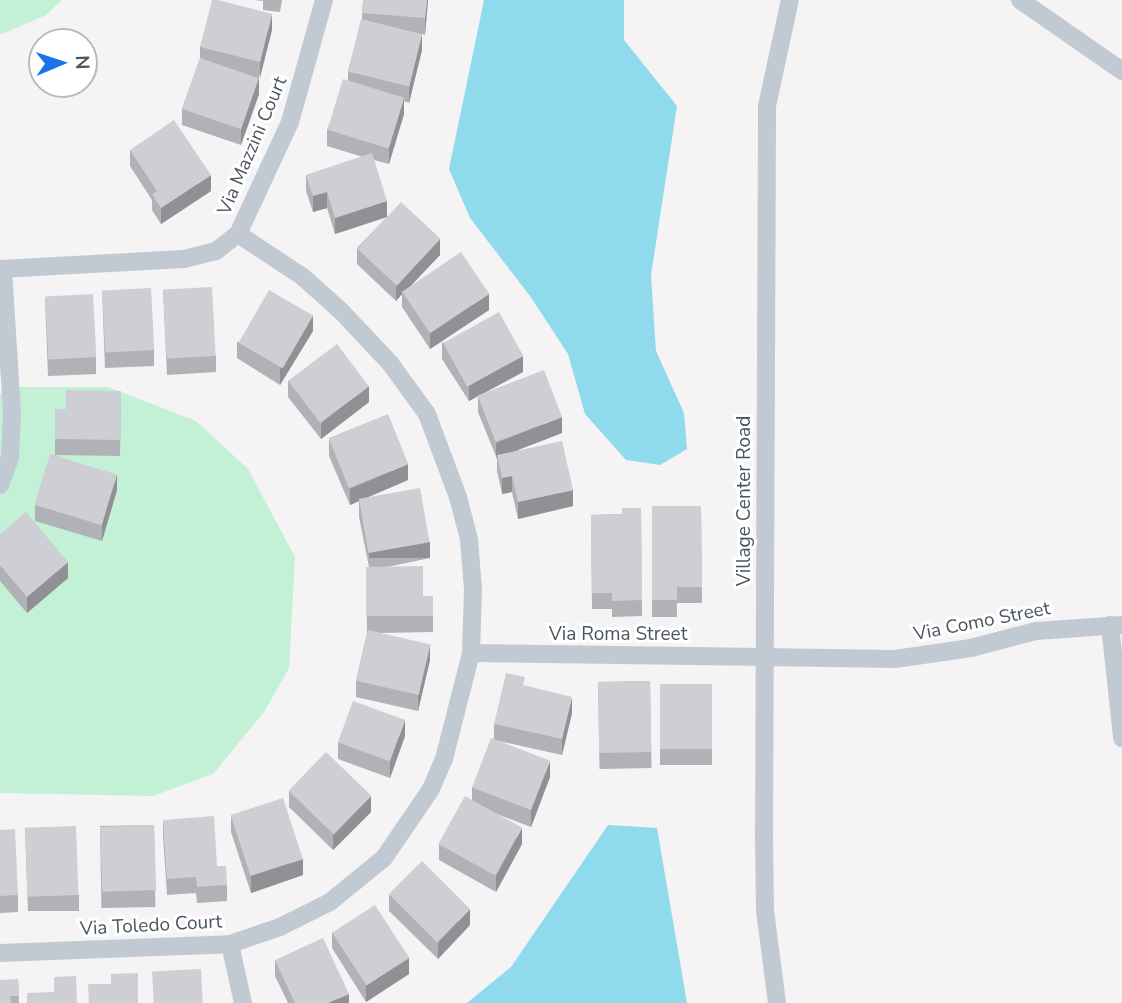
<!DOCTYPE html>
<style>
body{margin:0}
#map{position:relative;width:1122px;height:1003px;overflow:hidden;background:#f5f3f3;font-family:"Nunito Sans",sans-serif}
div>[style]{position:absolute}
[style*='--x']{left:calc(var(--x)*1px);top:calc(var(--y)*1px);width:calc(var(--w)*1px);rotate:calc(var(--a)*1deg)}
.green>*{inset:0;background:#c3f1d5}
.water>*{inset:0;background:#90daee}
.street>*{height:18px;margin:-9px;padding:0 9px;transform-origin:9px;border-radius:9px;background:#c1cad2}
.wall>*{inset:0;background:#b0b2b7;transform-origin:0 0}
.shaded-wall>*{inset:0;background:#909195;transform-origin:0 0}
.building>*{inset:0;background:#cdcfd5;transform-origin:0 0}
span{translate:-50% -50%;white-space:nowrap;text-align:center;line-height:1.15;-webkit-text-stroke:6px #fff;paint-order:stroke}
.street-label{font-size:19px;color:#4a5661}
.north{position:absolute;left:28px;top:28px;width:70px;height:70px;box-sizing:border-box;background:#fff;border:2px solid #b7bbc0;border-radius:50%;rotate:88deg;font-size:19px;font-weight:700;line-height:28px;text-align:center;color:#4a5661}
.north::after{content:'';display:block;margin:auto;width:24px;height:32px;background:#1a73e8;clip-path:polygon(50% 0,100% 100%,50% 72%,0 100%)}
</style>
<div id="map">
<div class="green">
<div style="clip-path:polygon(0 0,62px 0,46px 15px,0 35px)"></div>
<div style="clip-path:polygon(14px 387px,108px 387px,196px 421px,248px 469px,295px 557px,289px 668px,264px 712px,213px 774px,153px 796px,0 793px,0 394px)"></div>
</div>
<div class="water">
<div style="clip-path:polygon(484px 0,624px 0,624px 40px,677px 106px,651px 275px,656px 351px,684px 413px,687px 449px,660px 465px,626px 460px,585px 414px,568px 354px,530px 296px,470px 218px,449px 169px)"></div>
<div style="clip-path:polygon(608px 825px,657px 828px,687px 1003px,467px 1003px,511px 967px)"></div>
</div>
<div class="street">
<div style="--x:1020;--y:0;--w:124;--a:34.8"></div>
<div style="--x:0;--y:269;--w:184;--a:-3.1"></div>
<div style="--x:184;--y:259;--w:33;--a:-14"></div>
<div style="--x:216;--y:251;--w:28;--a:-38"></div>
<div style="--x:238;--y:234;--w:123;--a:-65.1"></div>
<div style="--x:290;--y:122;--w:127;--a:-74.4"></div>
<div style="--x:0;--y:485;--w:30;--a:-70"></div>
<div style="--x:10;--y:457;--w:45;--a:-87.5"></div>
<div style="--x:12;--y:412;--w:143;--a:-93.6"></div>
<div style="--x:1110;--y:625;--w:114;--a:83.9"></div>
<div style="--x:471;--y:653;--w:424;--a:0.8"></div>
<div style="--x:895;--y:659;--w:77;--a:-8.2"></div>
<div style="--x:971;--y:648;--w:67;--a:-14.7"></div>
<div style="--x:1036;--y:631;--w:86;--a:-4"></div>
<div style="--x:230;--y:944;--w:60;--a:77.6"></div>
<div style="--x:0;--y:953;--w:230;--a:-2.2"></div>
<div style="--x:230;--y:944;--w:53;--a:-18.8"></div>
<div style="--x:280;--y:927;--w:56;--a:-26.6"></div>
<div style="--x:330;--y:902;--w:70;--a:-39.2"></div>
<div style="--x:384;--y:858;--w:83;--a:-55.7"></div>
<div style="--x:431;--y:789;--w:33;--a:-67"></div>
<div style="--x:444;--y:759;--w:109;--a:-75.7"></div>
<div style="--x:471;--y:653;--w:64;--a:-88.2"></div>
<div style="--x:473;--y:589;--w:50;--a:-94.6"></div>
<div style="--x:469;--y:539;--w:43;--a:-104.7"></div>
<div style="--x:458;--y:497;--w:89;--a:-110.5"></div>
<div style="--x:427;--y:414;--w:63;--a:-126"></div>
<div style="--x:390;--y:363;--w:70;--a:-133.3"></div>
<div style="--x:342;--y:312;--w:52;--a:-138.1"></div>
<div style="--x:303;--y:277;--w:78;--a:-146.5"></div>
<div style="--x:777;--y:1003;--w:94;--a:-97.4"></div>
<div style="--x:765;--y:910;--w:73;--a:-90.8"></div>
<div style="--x:764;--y:837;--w:731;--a:-89.76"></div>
<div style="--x:767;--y:106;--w:108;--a:-77.8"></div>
</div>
<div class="wall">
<div style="clip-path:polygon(254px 0,282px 0,280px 12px,263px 10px,263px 1px)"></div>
<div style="clip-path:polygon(363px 0,428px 0,425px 35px,422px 34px,422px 50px,409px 103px,404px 101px,404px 114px,389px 164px,374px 160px,387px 217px,440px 255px,411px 285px,489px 310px,430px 349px,402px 307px,402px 294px,396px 301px,357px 264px,357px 248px,387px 217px,335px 234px,327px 208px,313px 212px,306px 191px,306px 175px,363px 157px,327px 146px,327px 130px,348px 81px,348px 71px,362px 19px)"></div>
<div style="clip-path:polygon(272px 30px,259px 78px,259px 94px,241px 145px,182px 125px,182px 109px,200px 58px,200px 47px)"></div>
<div style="clip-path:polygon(130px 150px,211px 191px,161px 224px,152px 210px,152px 200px,130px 166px)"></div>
<div style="clip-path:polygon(163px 289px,216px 356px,216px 372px,167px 375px)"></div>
<div style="clip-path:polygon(102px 290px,154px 350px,154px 366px,105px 368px)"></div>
<div style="clip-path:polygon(45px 297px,96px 357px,96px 374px,48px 376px)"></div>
<div style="clip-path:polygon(313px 331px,280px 385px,237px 358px,237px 342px)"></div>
<div style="clip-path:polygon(442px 342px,523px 372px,479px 396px,562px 433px,518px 450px,573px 506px,518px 519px,512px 492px,502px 494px,497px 471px,497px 459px,478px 412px,478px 396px,469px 401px,442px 359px)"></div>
<div style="clip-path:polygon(288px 381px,369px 402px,321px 439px,288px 397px)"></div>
<div style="clip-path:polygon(121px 391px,120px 456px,56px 455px,117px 490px,102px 541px,35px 521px,35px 505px,55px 455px,55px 409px,66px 409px)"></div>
<div style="clip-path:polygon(329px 440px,408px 480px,361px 500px,430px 558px,387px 567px,423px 596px,433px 596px,433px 632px,380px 633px,430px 660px,418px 711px,356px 697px,356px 681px,367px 633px,366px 567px,369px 567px,359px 517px,359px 501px,350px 505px,329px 456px)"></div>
<div style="clip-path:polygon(652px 506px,701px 506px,702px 603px,677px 603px,677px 617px,652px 617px)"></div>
<div style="clip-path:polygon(641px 508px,642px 616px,612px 617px,612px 609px,592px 609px,591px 515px,622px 514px)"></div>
<div style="clip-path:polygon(0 534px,68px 578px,27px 613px,0 581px)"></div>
<div style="left:650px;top:681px;width:87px;height:52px;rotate:89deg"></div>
<div style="left:660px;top:684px;width:52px;height:81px"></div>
<div style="clip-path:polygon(525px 686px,572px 713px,562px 755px,499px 741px,550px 777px,531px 827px,497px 814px,522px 844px,496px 892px,439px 860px,439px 844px,472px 800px,472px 788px,494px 739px,494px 724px)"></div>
<div style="clip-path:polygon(405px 736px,390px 778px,338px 759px,338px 742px)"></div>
<div style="clip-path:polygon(289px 791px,371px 812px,333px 850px,289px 807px)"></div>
<div style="clip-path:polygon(231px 816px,303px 875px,251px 893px,231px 832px)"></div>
<div style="clip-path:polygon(163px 820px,217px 866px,227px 885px,227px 901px,197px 903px,196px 893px,167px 895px,163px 836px)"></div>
<div style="left:154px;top:825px;width:82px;height:54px;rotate:89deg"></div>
<div style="clip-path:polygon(25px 828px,79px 895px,79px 911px,28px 911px)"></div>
<div style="clip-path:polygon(0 830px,18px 895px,18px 912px,0 913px)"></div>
<div style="clip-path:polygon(389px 895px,470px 925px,438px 959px,389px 911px)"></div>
<div style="clip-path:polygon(332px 932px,409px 974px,366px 1002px,332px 948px)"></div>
<div style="clip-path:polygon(275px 960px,349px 1003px,288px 1003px,275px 976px)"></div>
<div style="clip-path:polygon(18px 979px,19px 1003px,0 1003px)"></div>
</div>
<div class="shaded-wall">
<div style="clip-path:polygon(427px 0,428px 0,425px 35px,425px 18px)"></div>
<div style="clip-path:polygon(272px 14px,272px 30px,260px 78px,260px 62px)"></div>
<div style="clip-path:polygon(422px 34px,422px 50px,409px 103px,409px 87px)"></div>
<div style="clip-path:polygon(259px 78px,259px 94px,241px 145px,241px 129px)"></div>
<div style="clip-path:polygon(404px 98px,404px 114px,389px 164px,389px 148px)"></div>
<div style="clip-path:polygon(211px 175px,211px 191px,161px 224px,161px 208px)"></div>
<div style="clip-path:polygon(327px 192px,327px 208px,313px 212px,313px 196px)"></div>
<div style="clip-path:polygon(387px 201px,387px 217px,335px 234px,335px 218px)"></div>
<div style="clip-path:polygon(440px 239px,440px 255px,404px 293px,402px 291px,402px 294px,396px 301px,396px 285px)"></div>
<div style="clip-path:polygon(489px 294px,489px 310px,430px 349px,430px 333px)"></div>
<div style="clip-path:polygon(313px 315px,313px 331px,280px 385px,280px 369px)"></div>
<div style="clip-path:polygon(523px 356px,523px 372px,469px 401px,469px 385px)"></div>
<div style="clip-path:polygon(369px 386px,369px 402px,321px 439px,321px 423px)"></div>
<div style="clip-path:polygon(562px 417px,562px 433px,497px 458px,497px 455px,496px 459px,496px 443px)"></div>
<div style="clip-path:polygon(408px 464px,408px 480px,350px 505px,350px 489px)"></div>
<div style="clip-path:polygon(117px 474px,117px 490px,102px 541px,102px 525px)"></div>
<div style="clip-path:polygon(512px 476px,512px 492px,502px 494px,502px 478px)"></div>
<div style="clip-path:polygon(573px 490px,573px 506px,518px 519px,518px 502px)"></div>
<div style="left:430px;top:542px;width:16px;height:61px;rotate:90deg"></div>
<div style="clip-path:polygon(68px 562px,68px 578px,27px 613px,27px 597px)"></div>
<div style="clip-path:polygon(430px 644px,430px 660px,418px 711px,418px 695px)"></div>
<div style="clip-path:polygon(572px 697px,572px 713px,562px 755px,562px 739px)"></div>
<div style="clip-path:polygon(405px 720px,405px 736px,390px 778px,390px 762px)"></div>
<div style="clip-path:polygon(550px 761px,550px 777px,531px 827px,531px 811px)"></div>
<div style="clip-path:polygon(371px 796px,371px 812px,333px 850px,333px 834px)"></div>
<div style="clip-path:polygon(522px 828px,522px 844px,496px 892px,496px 876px)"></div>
<div style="clip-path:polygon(303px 859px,303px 875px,251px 893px,251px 876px)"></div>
<div style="clip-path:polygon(470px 909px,470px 925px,438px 959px,438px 943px)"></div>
<div style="clip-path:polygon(409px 958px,409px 974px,366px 1002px,366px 985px)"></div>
<div style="clip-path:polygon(349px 994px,349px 1003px,328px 1003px)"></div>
</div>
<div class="building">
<div style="clip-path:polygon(212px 0,218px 0,272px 14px,260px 62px,200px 47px)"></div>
<div style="clip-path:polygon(363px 0,427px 0,425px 18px,362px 13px)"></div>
<div style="left:361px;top:19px;width:63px;height:54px;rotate:14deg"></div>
<div style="left:200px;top:58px;width:62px;height:54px;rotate:19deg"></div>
<div style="left:343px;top:79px;width:64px;height:53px;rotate:17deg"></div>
<div style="clip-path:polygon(174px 120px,211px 175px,161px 208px,152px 194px,157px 191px,130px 150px)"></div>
<div style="clip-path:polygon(372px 153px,387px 201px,335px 218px,327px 192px,313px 196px,306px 175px)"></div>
<div style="left:401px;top:202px;width:54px;height:64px;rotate:43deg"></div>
<div style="left:461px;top:252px;width:50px;height:71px;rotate:56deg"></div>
<div style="left:212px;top:287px;width:69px;height:49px;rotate:87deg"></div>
<div style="left:151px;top:288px;width:62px;height:49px;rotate:87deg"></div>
<div style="left:269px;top:290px;width:51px;height:61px;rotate:30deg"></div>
<div style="left:93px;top:294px;width:63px;height:48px;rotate:87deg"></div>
<div style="left:499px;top:312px;width:50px;height:64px;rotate:61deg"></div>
<div style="left:337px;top:344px;width:53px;height:61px;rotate:53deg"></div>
<div style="left:544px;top:370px;width:50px;height:71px;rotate:69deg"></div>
<div style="clip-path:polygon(66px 390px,121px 391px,120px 440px,55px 439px,55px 409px,66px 409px)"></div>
<div style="left:388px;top:414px;width:54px;height:64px;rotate:68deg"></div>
<div style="clip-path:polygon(562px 441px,573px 490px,518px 502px,512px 476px,502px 478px,497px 455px)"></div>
<div style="left:50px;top:454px;width:70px;height:53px;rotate:17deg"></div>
<div style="left:420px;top:488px;width:55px;height:62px;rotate:80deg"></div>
<div style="clip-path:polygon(652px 506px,701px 506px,702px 587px,677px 587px,677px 600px,652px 600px)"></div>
<div style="clip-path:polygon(622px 508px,641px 508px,642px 600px,612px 601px,612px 593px,592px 593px,591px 515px,622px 514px)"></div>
<div style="clip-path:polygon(26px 512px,68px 562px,27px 597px,0 565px,0 534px)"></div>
<div style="clip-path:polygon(423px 566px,423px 596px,433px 596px,433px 616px,366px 616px,366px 567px)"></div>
<div style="left:368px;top:630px;width:64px;height:52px;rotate:13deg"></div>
<div style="clip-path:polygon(506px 673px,525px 677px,523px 685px,572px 697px,562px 739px,494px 724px)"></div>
<div style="left:650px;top:681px;width:71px;height:52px;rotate:89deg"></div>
<div style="left:660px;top:684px;width:52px;height:65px"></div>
<div style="left:353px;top:701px;width:55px;height:44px;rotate:20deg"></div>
<div style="left:491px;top:738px;width:63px;height:53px;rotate:21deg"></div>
<div style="left:326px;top:752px;width:63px;height:54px;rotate:44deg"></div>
<div style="left:465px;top:796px;width:65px;height:55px;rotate:29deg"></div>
<div style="left:283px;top:798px;width:64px;height:55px;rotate:72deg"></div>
<div style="clip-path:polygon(214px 816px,217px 866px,226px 866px,227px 885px,197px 887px,196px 877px,167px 879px,163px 820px)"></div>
<div style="left:154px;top:825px;width:65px;height:54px;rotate:88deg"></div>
<div style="left:76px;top:826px;width:69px;height:51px;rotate:88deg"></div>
<div style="clip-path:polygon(15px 829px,18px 895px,0 896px,0 830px)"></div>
<div style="left:422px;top:861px;width:68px;height:47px;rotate:45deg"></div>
<div style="left:375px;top:905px;width:63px;height:51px;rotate:57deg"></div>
<div style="clip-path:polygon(323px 938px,349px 994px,328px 1003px,295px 1003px,275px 960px)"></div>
<div style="left:201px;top:969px;width:34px;height:49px;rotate:87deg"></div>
<div style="clip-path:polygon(138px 973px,138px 1003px,89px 1003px,88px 984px,111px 984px,111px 974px)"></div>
<div style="clip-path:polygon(76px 976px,77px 1003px,27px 1003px,27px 993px,54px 992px,54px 977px)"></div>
<div style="clip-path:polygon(18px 979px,19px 996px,10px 996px,11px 1003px,0 1003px,0 980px)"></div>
</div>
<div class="street-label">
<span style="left:253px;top:146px;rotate:-67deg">Via Mazzini Court</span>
<span style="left:745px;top:501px;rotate:-90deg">Village Center Road</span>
<span style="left:982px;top:622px;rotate:-11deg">Via Como Street</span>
<span style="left:618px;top:635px">Via Roma Street</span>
<span style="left:151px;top:926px;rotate:-3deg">Via Toledo Court</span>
</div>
<div class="north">N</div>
</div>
